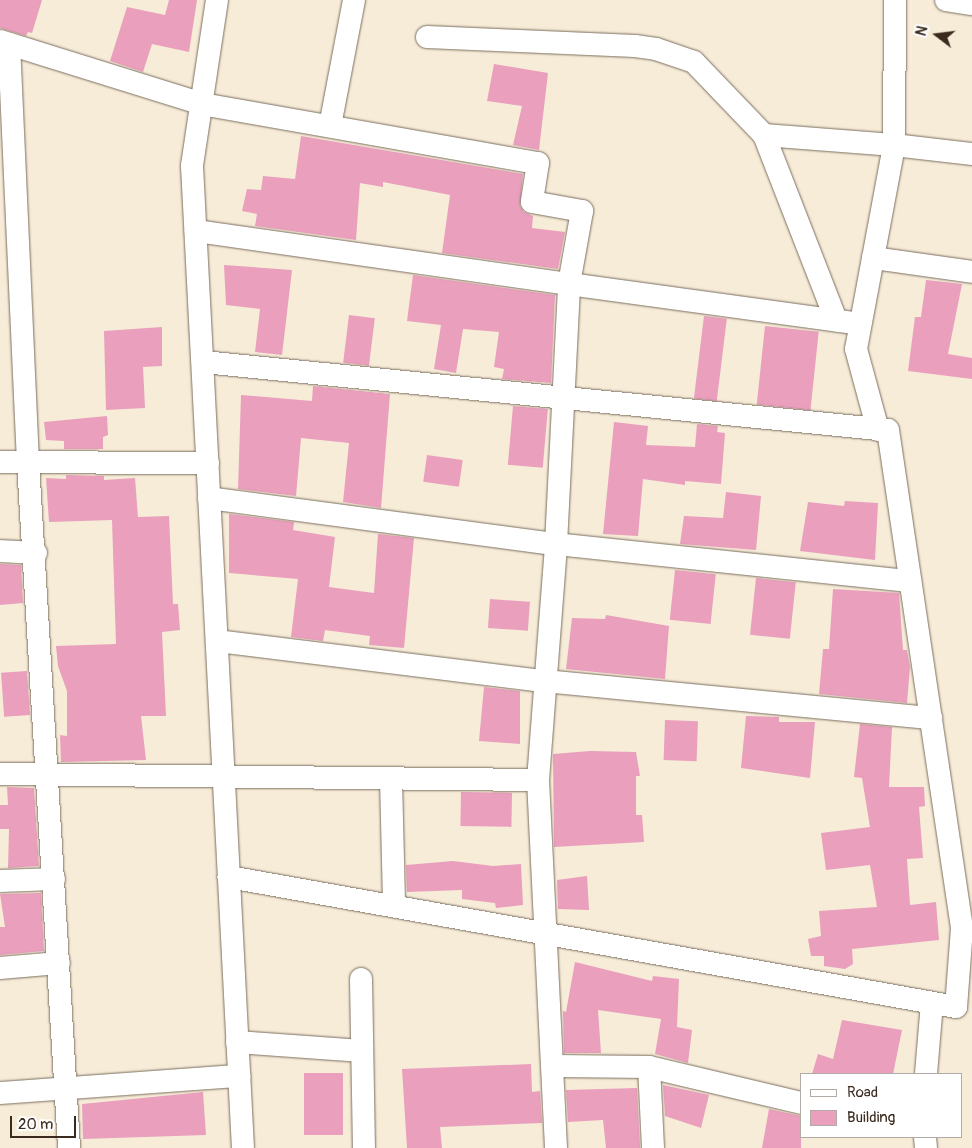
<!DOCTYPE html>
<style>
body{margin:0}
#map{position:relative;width:972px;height:1148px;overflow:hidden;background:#f6ecd8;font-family:Pangolin,sans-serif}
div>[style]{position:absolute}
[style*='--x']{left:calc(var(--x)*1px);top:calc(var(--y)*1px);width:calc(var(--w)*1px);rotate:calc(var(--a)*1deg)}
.building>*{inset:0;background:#ea9fbd;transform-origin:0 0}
.roads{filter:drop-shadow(0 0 1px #7c6e5f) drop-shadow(0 0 1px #7c6e5f)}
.minor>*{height:22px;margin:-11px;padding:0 11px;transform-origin:11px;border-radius:11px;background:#fff}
span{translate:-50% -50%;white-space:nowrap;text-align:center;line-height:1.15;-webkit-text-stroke:5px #fff;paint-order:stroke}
.legend{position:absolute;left:800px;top:1073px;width:162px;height:65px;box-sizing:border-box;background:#fff;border:1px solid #b1aaa5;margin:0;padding:6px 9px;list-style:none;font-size:15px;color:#3b2a1e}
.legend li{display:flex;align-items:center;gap:10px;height:25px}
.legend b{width:25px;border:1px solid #b1aaa5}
.north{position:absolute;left:912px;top:10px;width:50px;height:50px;-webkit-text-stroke:4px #fff;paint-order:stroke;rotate:285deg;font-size:14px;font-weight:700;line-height:20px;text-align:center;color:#3b2a1e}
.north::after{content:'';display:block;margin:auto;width:18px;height:22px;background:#3b2a1e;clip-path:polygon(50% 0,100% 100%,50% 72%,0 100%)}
.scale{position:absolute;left:10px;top:1116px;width:66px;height:22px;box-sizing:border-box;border:2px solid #3b2a1e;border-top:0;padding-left:6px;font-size:15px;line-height:18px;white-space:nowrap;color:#3b2a1e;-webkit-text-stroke:4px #fff;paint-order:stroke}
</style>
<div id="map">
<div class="building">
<div style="clip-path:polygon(0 0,42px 0,32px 33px,28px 32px,26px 36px,0 28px)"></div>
<div style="clip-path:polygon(169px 0,197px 0,189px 52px,152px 44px,143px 72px,110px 61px,127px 7px,165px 15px)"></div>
<div style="clip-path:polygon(494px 64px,548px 73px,539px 150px,513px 145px,522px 106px,487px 101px)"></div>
<div style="clip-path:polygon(301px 136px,523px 174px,520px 206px,524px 212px,533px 216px,532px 228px,565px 232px,558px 269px,442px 253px,450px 195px,383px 182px,383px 187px,360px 183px,356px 240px,255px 226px,257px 214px,242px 211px,247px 189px,261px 190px,263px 176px,295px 179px)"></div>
<div style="clip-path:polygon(224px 265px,292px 270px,282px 355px,255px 352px,260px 309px,226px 305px)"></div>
<div style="clip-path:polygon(413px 275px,555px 295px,551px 383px,502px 379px,504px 369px,494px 367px,499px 332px,463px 329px,456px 373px,434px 369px,441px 325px,407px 321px)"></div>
<div style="clip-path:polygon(926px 280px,962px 284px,948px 354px,972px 358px,972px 379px,908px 371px,915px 317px,921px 317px)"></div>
<div style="left:349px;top:315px;width:26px;height:48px;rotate:7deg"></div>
<div style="left:704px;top:316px;width:23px;height:83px;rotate:7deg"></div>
<div style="left:765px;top:326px;width:54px;height:79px;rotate:6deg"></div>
<div style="clip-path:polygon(162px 327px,162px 366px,143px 367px,145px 408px,106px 410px,104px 331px)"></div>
<div style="clip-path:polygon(313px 386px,390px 394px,381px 508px,343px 502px,349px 443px,301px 438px,296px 496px,238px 489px,241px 395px,312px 401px)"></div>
<div style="left:513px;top:406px;width:35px;height:59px;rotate:5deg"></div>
<div style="clip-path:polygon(107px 416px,108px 435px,103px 437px,103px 449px,64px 449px,64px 441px,46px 440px,44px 422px)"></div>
<div style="clip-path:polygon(614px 422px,648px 426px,646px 445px,695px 447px,697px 424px,718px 426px,717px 432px,725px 433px,721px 484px,685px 481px,685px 485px,643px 479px,638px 536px,603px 534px)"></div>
<div style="left:427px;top:455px;width:36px;height:27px;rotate:8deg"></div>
<div style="clip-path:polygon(66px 475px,104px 476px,104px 480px,135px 478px,138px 517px,169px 516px,173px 604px,178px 604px,180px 630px,162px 632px,166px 716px,141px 716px,146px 760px,61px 762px,60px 735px,67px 736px,67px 691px,58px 666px,56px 646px,116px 644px,112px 520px,49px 522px,46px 478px,66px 479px)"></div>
<div style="clip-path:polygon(726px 492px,761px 496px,756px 550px,680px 544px,684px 516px,723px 518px)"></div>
<div style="clip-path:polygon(845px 501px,878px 503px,875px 560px,800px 551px,808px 502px,844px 506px)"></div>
<div style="clip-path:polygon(229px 514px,294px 522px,293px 530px,335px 537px,329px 587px,374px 593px,378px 534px,414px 538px,404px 648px,369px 645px,370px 636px,325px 630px,323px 641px,291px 637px,298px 579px,229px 573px)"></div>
<div style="clip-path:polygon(0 564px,21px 565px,23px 603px,0 605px)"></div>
<div style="left:675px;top:570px;width:41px;height:50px;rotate:6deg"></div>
<div style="left:756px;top:578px;width:40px;height:57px;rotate:6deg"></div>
<div style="clip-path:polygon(833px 589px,899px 593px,903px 650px,907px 650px,910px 667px,907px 703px,819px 694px,823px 649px,829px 649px)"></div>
<div style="left:490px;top:599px;width:40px;height:29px;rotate:4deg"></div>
<div style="clip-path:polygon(606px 615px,669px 626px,665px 679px,566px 669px,572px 618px,605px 619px)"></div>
<div style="left:27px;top:671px;width:44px;height:26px;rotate:86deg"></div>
<div style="clip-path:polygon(484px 687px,520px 691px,520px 744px,479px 741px)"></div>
<div style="clip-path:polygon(746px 716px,779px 717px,779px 722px,815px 722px,810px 778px,741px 768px)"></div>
<div style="left:665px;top:720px;width:33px;height:40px;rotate:2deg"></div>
<div style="clip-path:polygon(860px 724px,892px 727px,889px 787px,924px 787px,925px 806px,919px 807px,923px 858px,907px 859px,910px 905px,936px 902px,939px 940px,852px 949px,853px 964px,845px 969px,824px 966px,824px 956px,811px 956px,808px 939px,821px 936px,819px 911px,877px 907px,870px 865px,826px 870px,821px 833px,870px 827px,862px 778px,854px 777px)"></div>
<div style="clip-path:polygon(590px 751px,636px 752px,640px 776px,636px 776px,636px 815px,642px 815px,644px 842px,554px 847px,553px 754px)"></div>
<div style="clip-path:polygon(7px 787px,34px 788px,39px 866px,8px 868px,9px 829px,0 829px,0 805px,8px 805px)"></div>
<div style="left:461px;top:792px;width:51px;height:34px;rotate:1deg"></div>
<div style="clip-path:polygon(453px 861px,493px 866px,521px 864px,523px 905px,496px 908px,495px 903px,462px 899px,462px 890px,407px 892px,406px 865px)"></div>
<div style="clip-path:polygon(587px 876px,589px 910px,558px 909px,557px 880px)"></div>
<div style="clip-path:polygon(41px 893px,44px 951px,0 955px,0 927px,5px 927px,0 894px)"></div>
<div style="clip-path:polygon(575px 962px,652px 981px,653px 976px,679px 979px,677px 1027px,692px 1030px,688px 1063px,655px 1054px,661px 1019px,598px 1010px,601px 1053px,564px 1053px,563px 1011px,566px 1012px)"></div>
<div style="clip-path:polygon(842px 1020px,902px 1030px,893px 1074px,812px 1074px,818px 1054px,833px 1059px)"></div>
<div style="clip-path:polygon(531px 1064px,532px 1092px,540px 1091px,542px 1123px,440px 1127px,442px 1148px,407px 1148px,402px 1069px)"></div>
<div style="left:343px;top:1073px;width:62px;height:39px;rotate:90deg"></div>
<div style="clip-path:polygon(663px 1085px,709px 1095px,701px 1128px,665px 1116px)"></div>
<div style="clip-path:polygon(637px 1088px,640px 1148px,606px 1148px,603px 1120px,568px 1122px,566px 1090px)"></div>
<div style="clip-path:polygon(203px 1092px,206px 1135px,83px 1139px,82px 1104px)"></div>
<div style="clip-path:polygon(769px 1109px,801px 1116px,801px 1148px,762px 1148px)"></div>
</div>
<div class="roads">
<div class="minor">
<div style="--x:217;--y:0;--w:168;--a:98.6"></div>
<div style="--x:192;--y:166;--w:983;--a:87.03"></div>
<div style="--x:946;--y:0;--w:26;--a:9"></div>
<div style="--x:427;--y:37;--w:208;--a:2.5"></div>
<div style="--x:635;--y:46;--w:21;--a:8"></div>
<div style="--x:656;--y:49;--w:40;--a:18.9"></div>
<div style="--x:694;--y:62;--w:101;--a:46.2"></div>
<div style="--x:764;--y:135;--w:199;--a:68.7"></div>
<div style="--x:0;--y:41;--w:212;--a:17.3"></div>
<div style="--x:202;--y:104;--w:341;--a:10"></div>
<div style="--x:538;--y:163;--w:39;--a:99"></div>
<div style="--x:532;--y:202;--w:51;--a:10.2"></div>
<div style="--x:582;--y:211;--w:74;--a:100.1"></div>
<div style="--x:569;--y:284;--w:294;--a:7.8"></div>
<div style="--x:9;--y:44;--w:419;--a:87.4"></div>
<div style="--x:28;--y:463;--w:686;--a:86.57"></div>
<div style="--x:330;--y:126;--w:128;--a:-79.2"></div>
<div style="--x:764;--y:135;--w:130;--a:4.4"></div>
<div style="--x:894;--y:145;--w:145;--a:-89.6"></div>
<div style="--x:873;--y:258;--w:100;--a:8"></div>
<div style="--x:203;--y:362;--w:688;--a:5.67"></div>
<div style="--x:888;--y:430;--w:503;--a:81.55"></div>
<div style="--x:962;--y:928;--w:79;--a:94.3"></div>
<div style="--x:956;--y:1007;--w:739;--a:-169.86"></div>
<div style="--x:878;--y:430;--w:84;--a:-105.2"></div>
<div style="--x:856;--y:349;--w:208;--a:-79.4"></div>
<div style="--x:894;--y:145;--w:79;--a:6.6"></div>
<div style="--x:0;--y:462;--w:208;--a:0.3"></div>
<div style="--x:209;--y:498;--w:350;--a:7.6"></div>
<div style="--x:556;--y:544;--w:356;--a:6"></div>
<div style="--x:0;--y:551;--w:36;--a:3"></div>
<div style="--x:217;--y:641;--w:330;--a:7"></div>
<div style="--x:545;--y:681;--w:388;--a:5.5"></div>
<div style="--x:0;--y:774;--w:538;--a:0.64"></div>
<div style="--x:538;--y:780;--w:237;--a:-85.6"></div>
<div style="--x:556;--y:544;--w:260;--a:-87.1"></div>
<div style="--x:569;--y:284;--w:377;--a:-171.9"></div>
<div style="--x:391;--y:779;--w:126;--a:88.6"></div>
<div style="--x:538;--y:780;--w:368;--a:87.2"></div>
<div style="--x:0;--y:881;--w:54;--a:-2.1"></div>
<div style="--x:0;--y:968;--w:59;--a:-4.8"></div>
<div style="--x:361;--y:979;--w:169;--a:89"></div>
<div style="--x:237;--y:1042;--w:125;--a:4.1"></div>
<div style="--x:555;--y:1066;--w:94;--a:0.6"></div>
<div style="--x:926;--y:1074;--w:71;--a:-85.2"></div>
<div style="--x:0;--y:1093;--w:240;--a:-4.1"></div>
<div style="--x:925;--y:1137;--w:11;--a:85"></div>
<div style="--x:653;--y:1148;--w:81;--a:-92.8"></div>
<div style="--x:649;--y:1067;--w:156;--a:13.3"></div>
</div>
</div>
<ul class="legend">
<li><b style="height:6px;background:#fff"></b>Road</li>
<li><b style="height:14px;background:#ea9fbd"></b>Building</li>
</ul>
<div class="north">N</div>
<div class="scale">20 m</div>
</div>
